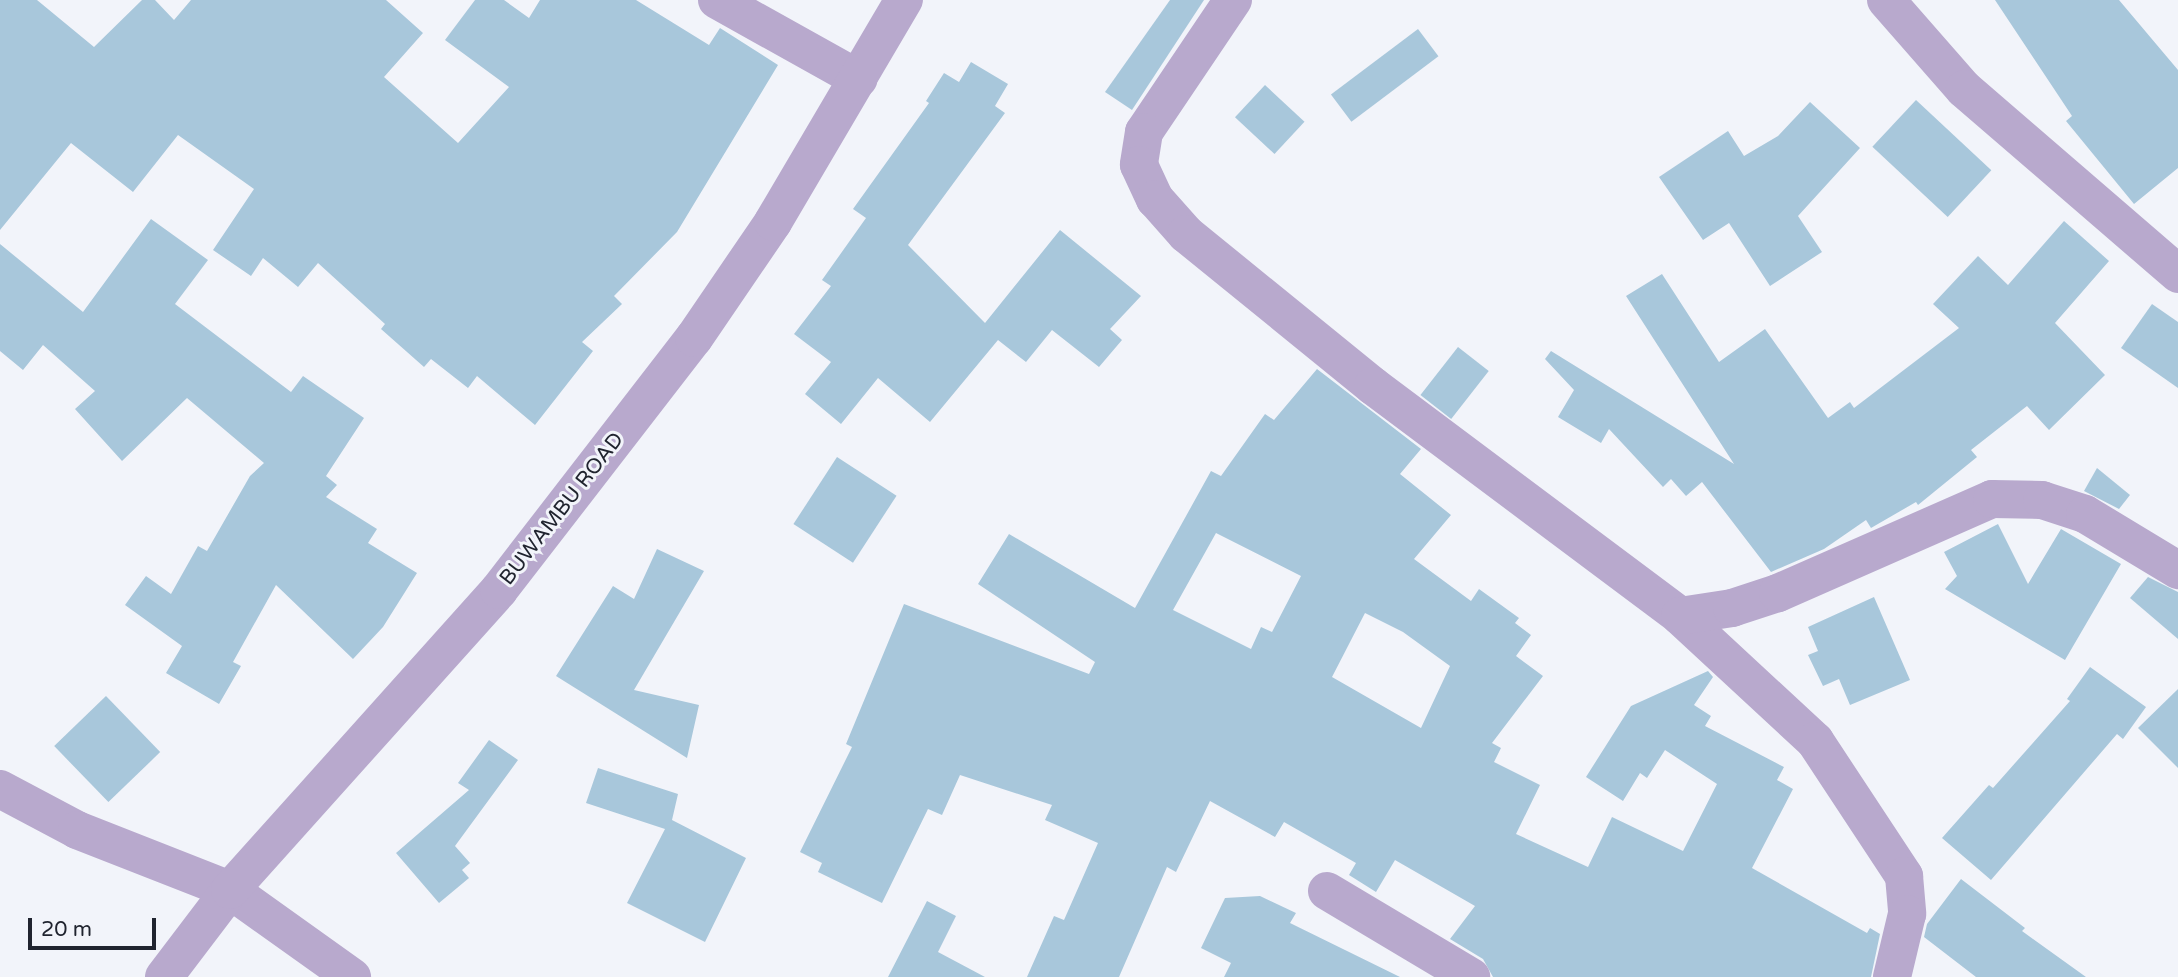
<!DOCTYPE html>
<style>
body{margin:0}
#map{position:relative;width:2178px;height:977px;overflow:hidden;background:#f2f4fa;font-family:"Varela Round",sans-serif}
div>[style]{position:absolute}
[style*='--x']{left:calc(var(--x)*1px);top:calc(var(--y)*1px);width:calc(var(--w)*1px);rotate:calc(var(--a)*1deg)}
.building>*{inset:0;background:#a8c7db;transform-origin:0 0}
.minor>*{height:38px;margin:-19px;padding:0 19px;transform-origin:19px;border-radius:19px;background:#b8a9cd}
.tertiary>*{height:38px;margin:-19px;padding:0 19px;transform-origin:19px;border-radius:19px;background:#b8a9cd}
span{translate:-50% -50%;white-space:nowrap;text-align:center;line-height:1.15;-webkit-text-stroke:6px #f2f4fa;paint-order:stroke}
.street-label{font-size:21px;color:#20242f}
.scale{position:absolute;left:28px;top:918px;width:128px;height:32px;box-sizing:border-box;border:4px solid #20242f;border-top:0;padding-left:9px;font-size:21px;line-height:24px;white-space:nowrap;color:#20242f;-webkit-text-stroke:5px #f2f4fa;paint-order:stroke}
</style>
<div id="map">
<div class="building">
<div style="clip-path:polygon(0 0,37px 0,94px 47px,142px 0,155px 0,174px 20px,191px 0,386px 0,423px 33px,384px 77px,458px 143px,509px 87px,445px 40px,475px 0,504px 0,529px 18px,540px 0,636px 0,709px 45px,720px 28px,778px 65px,677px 232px,614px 296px,622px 304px,582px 342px,593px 351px,535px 425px,477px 376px,468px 388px,431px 359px,424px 367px,381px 329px,385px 324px,318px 263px,298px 287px,263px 258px,251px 276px,213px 250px,254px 189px,178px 135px,133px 192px,71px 143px,0 230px)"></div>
<div style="clip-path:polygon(1170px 0,1204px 0,1132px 110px,1105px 92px)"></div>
<div style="clip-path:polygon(1995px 0,2119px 0,2178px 70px,2178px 168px,2134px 204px,2066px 121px,2072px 116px)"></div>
<div style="left:1418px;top:29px;width:34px;height:109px;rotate:53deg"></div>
<div style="clip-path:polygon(971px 62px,1008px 84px,995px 106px,1005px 113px,908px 245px,985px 323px,1060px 230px,1141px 296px,1110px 329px,1122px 340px,1099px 367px,1052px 330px,1026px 362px,998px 340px,930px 422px,878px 378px,841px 424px,805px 394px,831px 362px,794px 334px,831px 286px,822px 280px,866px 218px,853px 209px,929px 103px,926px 101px,944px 73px,959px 82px)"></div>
<div style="left:1265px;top:85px;width:54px;height:44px;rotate:43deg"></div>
<div style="left:1916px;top:100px;width:103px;height:64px;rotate:43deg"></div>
<div style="clip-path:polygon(1810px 102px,1860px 148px,1798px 216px,1822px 252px,1770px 286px,1729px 223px,1703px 240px,1659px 177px,1728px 131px,1744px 156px,1778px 136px)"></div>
<div style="clip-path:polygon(151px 219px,208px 260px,175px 304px,291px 392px,303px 376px,364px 418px,326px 476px,337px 485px,326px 497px,377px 529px,368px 543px,417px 573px,383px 627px,353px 659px,276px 585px,233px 662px,241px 666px,219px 704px,166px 673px,182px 646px,125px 605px,146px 576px,171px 594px,198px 546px,207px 551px,250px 476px,264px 463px,187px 398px,122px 461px,75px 409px,95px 391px,43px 345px,23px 370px,0 351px,0 244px,83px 312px)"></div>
<div style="clip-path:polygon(2064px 221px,2109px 261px,2055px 323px,2105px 375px,2049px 430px,2027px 406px,1971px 450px,1977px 457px,1918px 505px,1916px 502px,1871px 528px,1866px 520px,1824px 549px,1771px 572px,1702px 482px,1686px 496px,1671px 479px,1663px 487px,1609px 429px,1601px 443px,1558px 417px,1574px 390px,1545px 359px,1551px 351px,1734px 464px,1626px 296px,1662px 274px,1719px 362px,1765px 329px,1828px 418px,1850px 402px,1854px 408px,1959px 328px,1933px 304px,1978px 256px,2008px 285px)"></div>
<div style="clip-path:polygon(2152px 304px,2178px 322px,2178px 388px,2121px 348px)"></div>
<div style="left:1458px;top:347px;width:39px;height:61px;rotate:38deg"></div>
<div style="clip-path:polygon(evenodd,1317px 369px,1421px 449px,1400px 474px,1451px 515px,1414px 559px,1471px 601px,1479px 589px,1519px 618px,1515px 623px,1531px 635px,1516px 656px,1543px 676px,1492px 743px,1501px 748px,1494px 762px,1540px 785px,1516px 834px,1588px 867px,1612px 817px,1683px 851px,1717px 784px,1665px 750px,1647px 778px,1640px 773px,1623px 801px,1586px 777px,1631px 706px,1708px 671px,1713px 677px,1694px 705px,1711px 716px,1705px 726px,1784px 767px,1777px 780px,1793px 789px,1752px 868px,1867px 933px,1870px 928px,1880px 934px,1871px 977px,1493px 977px,1483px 959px,1450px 939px,1475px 906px,1395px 860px,1376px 892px,1349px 875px,1356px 863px,1284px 822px,1275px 837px,1210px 801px,1176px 872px,1167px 867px,1119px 977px,1027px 977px,1054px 916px,1064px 920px,1098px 843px,1045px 820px,1052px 805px,960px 775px,942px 815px,928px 809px,882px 903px,818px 872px,822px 863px,800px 852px,852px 747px,846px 744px,904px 604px,1089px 674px,1095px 662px,978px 584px,1009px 534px,1135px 608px,1211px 471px,1221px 476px,1265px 414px,1274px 420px,1317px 369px,1216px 533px,1301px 576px,1272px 632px,1261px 627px,1251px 649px,1173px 610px,1216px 533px,1317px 369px,1365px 613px,1403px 632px,1450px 666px,1421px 728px,1332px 677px,1365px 613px)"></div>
<div style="left:837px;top:457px;width:71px;height:80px;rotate:33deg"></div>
<div style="clip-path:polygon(2097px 468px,2130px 495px,2119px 509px,2084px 491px)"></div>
<div style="clip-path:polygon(1998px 524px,2028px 584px,2061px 529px,2121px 564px,2065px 660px,1945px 589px,1957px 576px,1944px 552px)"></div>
<div style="clip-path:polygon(657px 549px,704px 571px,634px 690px,699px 705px,687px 758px,556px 676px,613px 586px,634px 599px)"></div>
<div style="clip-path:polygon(2148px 577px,2178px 592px,2178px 639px,2130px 598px)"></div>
<div style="clip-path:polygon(1874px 597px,1910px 680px,1850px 705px,1839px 679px,1823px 686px,1808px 655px,1818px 651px,1808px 627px)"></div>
<div style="clip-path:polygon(2090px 667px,2146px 707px,2123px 739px,2117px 734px,1991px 880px,1942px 838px,1989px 785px,1993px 788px,2070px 701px,2067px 699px)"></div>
<div style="clip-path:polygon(2178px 689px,2178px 768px,2138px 728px)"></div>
<div style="left:106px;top:696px;width:78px;height:72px;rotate:46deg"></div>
<div style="clip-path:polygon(489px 740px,518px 760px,455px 846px,470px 863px,462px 870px,469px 878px,439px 903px,396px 853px,469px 790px,458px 783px)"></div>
<div style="clip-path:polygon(598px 768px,678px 794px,672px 820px,746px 858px,705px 942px,627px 903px,665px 829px,586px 803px)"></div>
<div style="clip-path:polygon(1961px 879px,2025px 928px,2022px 931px,2086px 977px,1976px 977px,1924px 937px,1927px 924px)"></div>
<div style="clip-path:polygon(1260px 896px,1296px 913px,1290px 923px,1400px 977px,1224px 977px,1231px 963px,1201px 948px,1225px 898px)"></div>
<div style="clip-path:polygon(927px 901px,956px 916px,938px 952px,985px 977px,888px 977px)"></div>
</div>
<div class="minor">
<div style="--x:717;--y:0;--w:162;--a:29.1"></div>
<div style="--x:1233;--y:0;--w:159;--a:124"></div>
<div style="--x:1144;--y:132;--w:33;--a:99"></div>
<div style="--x:1139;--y:165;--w:38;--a:65"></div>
<div style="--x:1155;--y:199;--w:47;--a:48.5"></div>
<div style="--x:1186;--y:234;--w:241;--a:39.1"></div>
<div style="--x:1373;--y:386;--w:384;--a:36.8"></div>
<div style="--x:1680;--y:616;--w:184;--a:42.8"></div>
<div style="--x:1815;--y:741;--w:162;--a:56.6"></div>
<div style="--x:1904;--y:876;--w:38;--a:85"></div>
<div style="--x:1907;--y:914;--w:65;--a:103.4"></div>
<div style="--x:1886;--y:0;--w:118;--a:48.8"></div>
<div style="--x:1964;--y:89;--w:283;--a:40.8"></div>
<div style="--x:1680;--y:616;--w:53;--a:-8.7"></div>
<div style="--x:1732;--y:608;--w:48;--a:-18.1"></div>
<div style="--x:1778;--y:593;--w:234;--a:-23.7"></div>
<div style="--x:1992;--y:499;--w:50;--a:1.1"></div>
<div style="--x:2042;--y:500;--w:45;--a:18"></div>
<div style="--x:2085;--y:514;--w:109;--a:31.1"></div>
<div style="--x:0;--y:789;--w:87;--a:28"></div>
<div style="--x:77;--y:830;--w:164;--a:21.4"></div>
<div style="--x:230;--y:890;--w:150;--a:35.5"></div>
<div style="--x:1327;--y:891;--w:168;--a:30.8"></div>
</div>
<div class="tertiary">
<div style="--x:164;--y:977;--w:109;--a:-52.8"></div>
<div style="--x:230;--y:890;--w:403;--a:-48.1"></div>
<div style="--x:499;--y:590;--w:319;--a:-52.3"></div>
<div style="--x:694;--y:338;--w:140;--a:-55.7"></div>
<div style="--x:773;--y:222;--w:258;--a:-59.5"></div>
</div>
<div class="street-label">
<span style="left:562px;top:509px;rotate:-52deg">BUWAMBU ROAD</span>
</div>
<div class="scale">20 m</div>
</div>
